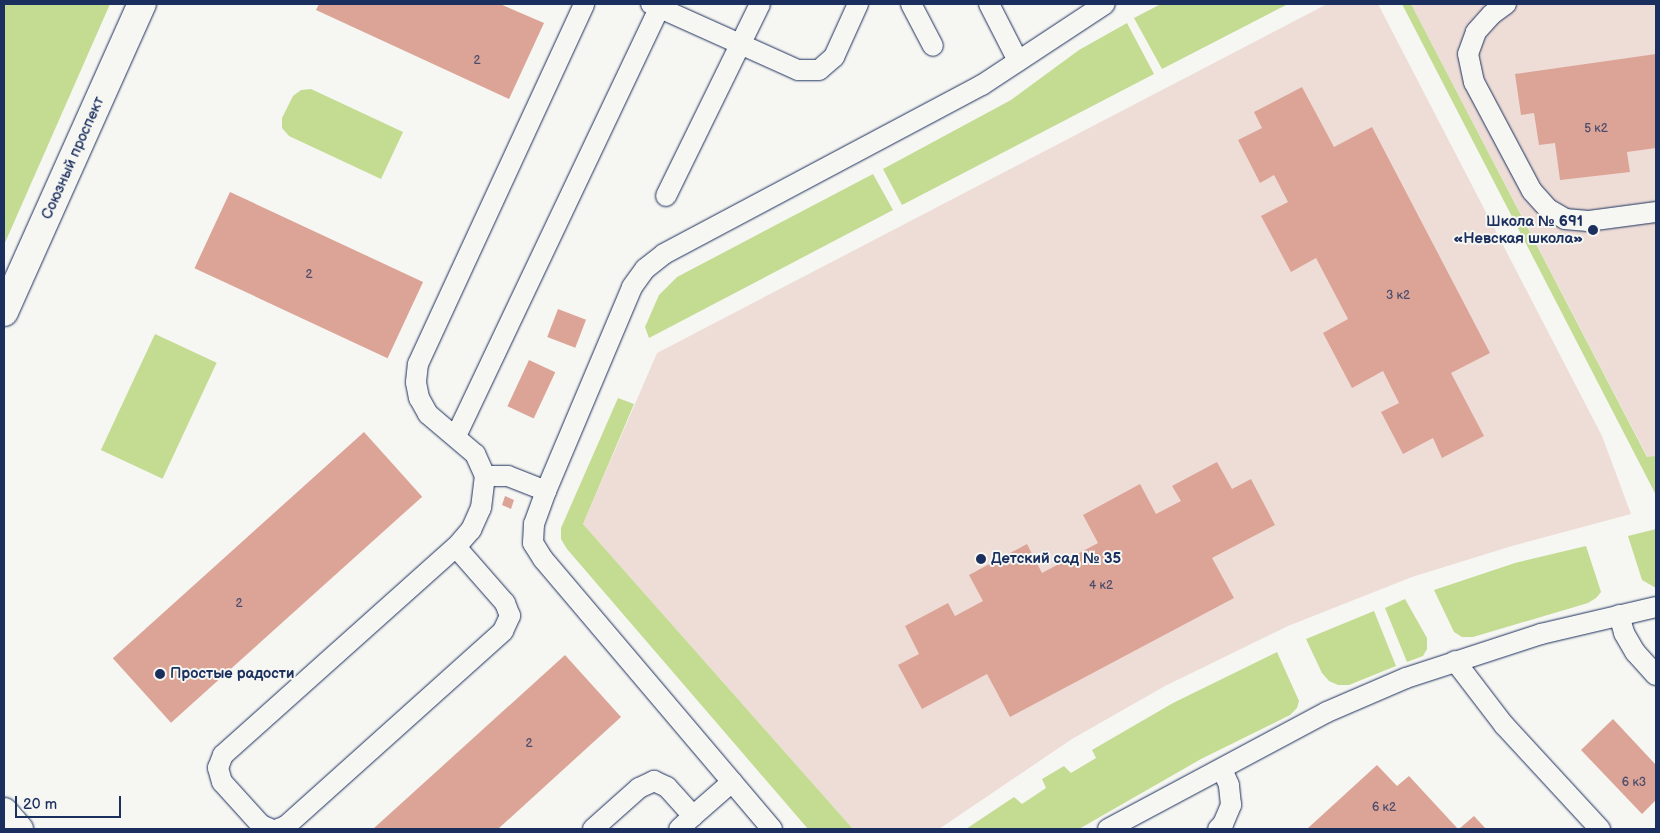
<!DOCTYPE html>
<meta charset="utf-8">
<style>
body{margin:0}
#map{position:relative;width:1660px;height:833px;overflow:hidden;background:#f6f6f2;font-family:"Balsamiq Sans",sans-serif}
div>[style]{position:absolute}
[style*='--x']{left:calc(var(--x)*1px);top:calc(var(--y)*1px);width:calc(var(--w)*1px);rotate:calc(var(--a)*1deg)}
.built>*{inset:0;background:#eeddd6}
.green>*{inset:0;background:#c3dc92;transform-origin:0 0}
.building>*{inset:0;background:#dca496;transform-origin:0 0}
.roads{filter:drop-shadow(0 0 1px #1b2f5e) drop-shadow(0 0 1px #1b2f5e)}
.service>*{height:20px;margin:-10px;padding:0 10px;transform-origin:10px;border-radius:10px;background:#f6f6f2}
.minor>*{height:28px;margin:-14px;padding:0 14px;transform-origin:14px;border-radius:14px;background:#f6f6f2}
.secondary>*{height:28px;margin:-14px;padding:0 14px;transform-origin:14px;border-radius:14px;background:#f6f6f2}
.dots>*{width:14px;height:14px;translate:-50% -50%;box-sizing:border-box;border:2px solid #f6f6f2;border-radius:50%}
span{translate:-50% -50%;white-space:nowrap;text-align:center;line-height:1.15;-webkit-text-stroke:4px #f6f6f2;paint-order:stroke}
.number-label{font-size:12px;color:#4b4c6c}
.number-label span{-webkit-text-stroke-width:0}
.street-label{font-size:15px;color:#1b2f5e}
.poi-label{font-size:15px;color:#1b2f5e;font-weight:700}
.right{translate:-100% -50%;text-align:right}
.left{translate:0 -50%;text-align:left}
.frame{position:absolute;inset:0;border:5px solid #1b2f5e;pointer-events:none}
.scale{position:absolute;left:15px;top:796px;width:106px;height:22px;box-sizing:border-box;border:2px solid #1b2f5e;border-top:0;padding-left:6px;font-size:15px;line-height:18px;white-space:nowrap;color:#1b2f5e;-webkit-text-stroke:4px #f6f6f2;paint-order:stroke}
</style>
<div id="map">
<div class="built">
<div style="clip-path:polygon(1327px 4px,1378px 4px,1602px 436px,1631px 514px,1512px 546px,1412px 577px,1288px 626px,1165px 686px,1072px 739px,939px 829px,853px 829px,583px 524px,657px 353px)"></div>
<div style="clip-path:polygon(1411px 4px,1656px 4px,1656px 456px,1648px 458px)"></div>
</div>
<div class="green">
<div style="clip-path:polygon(4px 4px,110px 4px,4px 245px)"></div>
<div style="clip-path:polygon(1161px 4px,1288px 4px,1162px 69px,1134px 18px)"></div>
<div style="clip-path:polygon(1402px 4px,1411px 4px,1647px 457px,1656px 456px,1656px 495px)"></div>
<div style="clip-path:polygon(1127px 23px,1154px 74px,902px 205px,883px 169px,1011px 100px,1079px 50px)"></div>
<div style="clip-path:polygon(311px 89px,403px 132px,381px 179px,289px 136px,282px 128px,282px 118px,293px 96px,301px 90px)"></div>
<div style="clip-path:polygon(873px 174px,893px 210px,649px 338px,645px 327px,659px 295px,677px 277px)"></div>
<div style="left:155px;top:334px;width:68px;height:128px;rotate:25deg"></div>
<div style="clip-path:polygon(618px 398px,634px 404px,583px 524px,853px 829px,808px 829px,567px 549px,561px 539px,561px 528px)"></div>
<div style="clip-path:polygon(1656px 529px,1656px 588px,1642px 580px,1628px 536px)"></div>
<div style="clip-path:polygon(1586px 546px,1601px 592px,1596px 598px,1588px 603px,1473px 637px,1462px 637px,1454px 632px,1434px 590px,1515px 563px)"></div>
<div style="clip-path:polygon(1405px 599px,1427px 638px,1427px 649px,1423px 656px,1407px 662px,1385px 608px)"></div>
<div style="clip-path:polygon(1374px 611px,1396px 666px,1349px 685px,1338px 685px,1329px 681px,1322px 673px,1306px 639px)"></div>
<div style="clip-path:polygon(1277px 652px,1299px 701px,1297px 708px,1290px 715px,1201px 759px,1079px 829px,966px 829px,1014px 797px,1022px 804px,1046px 788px,1042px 779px,1064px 766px,1071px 773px,1096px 758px,1092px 750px,1173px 703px)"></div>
</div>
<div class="building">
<div style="clip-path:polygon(319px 4px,500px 4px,544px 23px,509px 99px,316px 10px)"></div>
<div style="clip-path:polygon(1656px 54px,1656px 148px,1627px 152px,1630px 172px,1560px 180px,1555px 143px,1539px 145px,1534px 113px,1521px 115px,1515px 74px)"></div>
<div style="clip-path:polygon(1302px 87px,1334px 147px,1372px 127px,1490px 353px,1451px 373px,1484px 436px,1442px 458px,1433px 438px,1403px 454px,1381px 412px,1399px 403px,1383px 371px,1352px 388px,1323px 333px,1348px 319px,1316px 258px,1291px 272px,1261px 216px,1288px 202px,1274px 175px,1260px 183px,1238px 140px,1262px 128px,1254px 112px)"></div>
<div style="left:230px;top:192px;width:213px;height:84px;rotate:25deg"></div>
<div style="left:558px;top:309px;width:30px;height:30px;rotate:21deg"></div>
<div style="left:529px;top:360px;width:29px;height:51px;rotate:25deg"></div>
<div style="left:364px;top:432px;width:87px;height:338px;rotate:48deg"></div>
<div style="clip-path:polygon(1217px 462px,1232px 489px,1251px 479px,1275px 525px,1212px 558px,1234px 598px,1010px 717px,987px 674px,922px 709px,898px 665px,919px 654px,905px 626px,948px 603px,955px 616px,983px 601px,969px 575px,1027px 544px,1042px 573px,1098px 543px,1083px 515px,1140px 484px,1156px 514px,1181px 501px,1172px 486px)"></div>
<div style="clip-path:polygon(505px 496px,514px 500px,511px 509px,502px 505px)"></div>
<div style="clip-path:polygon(565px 655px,621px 717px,498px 829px,373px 829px)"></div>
<div style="clip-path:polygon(1613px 719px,1656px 765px,1656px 800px,1642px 814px,1581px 750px)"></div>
<div style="clip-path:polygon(1377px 765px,1397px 786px,1409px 776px,1458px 829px,1307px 829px)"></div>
<div style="clip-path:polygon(1474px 816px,1486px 829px,1459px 829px)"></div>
</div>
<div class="roads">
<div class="service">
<div style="--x:651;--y:4;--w:161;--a:24.2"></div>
<div style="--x:798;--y:70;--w:21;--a:0"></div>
<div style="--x:819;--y:70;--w:20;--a:-41"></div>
<div style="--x:834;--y:57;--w:58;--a:-65.6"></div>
<div style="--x:911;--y:4;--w:47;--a:62.4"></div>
<div style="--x:989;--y:4;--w:64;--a:63"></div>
<div style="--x:1506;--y:4;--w:17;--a:144"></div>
<div style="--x:1492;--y:14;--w:24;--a:132"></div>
<div style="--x:1476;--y:32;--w:23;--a:110"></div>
<div style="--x:1468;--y:54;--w:29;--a:78"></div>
<div style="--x:1474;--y:82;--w:123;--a:62"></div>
<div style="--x:1532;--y:191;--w:24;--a:48"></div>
<div style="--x:1548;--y:209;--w:20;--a:30"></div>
<div style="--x:1565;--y:219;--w:23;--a:5"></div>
<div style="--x:1588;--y:221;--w:69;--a:-7.5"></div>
<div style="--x:666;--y:196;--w:214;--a:-63.9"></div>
<div style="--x:456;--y:436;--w:478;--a:-64.6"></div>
<div style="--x:485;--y:476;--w:24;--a:-114"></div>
<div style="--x:475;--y:454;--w:62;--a:-139.6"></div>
<div style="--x:428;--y:414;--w:18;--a:-119"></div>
<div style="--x:419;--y:398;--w:16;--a:-101"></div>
<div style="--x:416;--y:382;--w:18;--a:-84"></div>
<div style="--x:418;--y:364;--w:396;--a:-65.2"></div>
<div style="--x:1619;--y:615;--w:19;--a:74"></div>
<div style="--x:1624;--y:633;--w:22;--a:60"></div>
<div style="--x:1635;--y:652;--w:31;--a:48"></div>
<div style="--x:1455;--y:661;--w:81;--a:52.6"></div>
<div style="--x:1504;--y:725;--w:142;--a:47.3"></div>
<div style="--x:693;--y:816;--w:52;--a:-41.1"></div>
<div style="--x:270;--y:829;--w:10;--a:-156"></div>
<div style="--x:261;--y:825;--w:58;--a:-132.2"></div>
<div style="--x:222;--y:782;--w:15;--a:-106"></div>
<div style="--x:218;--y:768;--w:14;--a:-69"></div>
<div style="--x:223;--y:755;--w:312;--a:-41.8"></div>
<div style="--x:456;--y:547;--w:23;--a:-49"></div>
<div style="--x:471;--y:530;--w:24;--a:-66"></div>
<div style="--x:481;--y:508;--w:32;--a:-83"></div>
<div style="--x:485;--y:476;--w:23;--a:0"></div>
<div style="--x:508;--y:476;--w:41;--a:21.5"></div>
<div style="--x:278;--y:829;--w:9;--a:-21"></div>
<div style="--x:286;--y:826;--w:292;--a:-41.9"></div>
<div style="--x:503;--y:631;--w:17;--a:-65"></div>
<div style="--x:510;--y:616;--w:14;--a:-111"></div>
<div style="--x:505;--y:603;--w:74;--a:-131.2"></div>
<div style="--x:593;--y:829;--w:62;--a:-41.7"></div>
<div style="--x:639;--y:788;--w:17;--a:-25"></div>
<div style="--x:654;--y:781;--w:14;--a:25"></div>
<div style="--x:667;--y:787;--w:39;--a:48"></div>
<div style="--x:693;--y:816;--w:19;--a:137"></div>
<div style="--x:772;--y:829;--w:354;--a:-130.3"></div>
<div style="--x:543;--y:559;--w:19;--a:-122"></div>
<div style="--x:533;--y:543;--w:19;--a:-87"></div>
<div style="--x:534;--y:524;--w:35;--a:-70"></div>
<div style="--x:546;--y:491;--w:221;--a:-67.1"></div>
<div style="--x:632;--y:287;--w:22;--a:-54"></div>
<div style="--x:645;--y:269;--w:24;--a:-38"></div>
<div style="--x:664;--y:254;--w:360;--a:-28"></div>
<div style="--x:982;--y:85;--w:147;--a:-33.4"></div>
<div style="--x:1108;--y:829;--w:248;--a:-28.1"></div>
<div style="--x:1327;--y:712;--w:86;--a:-23.3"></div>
<div style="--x:1406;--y:678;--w:142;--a:-18.1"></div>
<div style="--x:1541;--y:634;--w:118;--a:-13.2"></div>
<div style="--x:1218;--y:829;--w:7;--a:-45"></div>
<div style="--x:1223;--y:824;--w:21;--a:-67"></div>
<div style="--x:1231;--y:805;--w:20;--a:-96"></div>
<div style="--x:1229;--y:785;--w:17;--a:-114"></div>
</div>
<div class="minor">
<div style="--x:4;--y:312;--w:338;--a:-65.9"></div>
</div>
<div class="secondary">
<div style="--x:4;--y:812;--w:23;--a:49"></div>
</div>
</div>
<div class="dots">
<div style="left:1593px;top:230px;background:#1b2f5e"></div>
<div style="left:981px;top:559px;background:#1b2f5e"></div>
<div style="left:160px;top:674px;background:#1b2f5e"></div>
</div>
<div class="number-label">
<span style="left:477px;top:61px">2</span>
<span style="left:1596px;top:129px">5 к2</span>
<span style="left:309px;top:275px">2</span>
<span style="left:1398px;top:296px">3 к2</span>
<span style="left:1101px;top:586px">4 к2</span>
<span style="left:239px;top:604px">2</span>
<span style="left:529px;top:744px">2</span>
<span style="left:1634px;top:783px">6 к3</span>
<span style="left:1384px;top:808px">6 к2</span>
</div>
<div class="street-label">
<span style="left:73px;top:158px;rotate:-66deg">Союзный проспект</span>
</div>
<div class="poi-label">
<span class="right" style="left:1583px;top:230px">Школа № 691<br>«Невская школа»</span>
<span class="left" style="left:991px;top:559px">Детский сад № 35</span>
<span class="left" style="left:170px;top:674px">Простые радости</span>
</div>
<div class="frame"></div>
<div class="scale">20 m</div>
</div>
